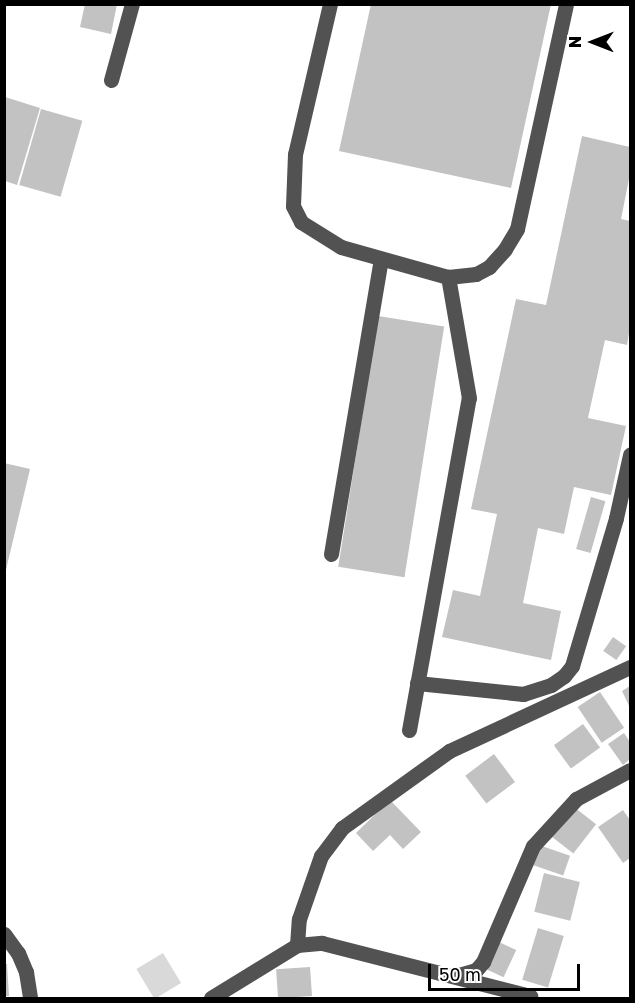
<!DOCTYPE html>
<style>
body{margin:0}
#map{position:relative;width:635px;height:1003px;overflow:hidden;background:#fff;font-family:"Golos Text",sans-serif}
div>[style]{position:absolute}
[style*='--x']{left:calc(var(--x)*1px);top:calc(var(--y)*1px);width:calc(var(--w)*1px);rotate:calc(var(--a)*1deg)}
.green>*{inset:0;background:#d9d9d9;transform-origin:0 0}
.building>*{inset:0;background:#c2c2c2;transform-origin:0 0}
.minor>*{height:15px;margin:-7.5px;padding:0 7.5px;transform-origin:7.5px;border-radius:7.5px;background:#525252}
span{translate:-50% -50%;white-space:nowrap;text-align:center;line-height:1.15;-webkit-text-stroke:4.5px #fff;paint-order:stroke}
.frame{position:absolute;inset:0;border:6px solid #000;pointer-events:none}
.north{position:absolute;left:563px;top:12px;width:60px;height:60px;-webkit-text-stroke:4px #fff;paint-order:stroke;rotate:270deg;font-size:16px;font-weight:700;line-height:24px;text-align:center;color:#000}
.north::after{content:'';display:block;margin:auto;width:21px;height:27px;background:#000;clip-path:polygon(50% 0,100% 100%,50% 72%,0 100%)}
.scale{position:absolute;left:428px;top:964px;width:152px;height:27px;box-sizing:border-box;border:3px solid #000;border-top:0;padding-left:8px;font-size:18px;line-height:21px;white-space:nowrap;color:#000;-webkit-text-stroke:4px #fff;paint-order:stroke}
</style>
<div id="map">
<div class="green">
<div style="left:163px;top:953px;width:35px;height:31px;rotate:59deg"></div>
</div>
<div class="building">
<div style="clip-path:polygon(85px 4px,117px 4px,111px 34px,80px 27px)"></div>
<div style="clip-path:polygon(371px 4px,551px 4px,511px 188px,339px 151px)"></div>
<div style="clip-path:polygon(5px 97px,40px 108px,17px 185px,5px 181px)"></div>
<div style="left:41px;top:109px;width:43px;height:79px;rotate:16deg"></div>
<div style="clip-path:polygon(582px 136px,630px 147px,630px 174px,621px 219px,630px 221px,630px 327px,627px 345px,605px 340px,588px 418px,626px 426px,611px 495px,574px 487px,564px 534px,538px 528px,523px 603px,561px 611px,551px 660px,442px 637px,453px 590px,480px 596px,497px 514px,471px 509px,516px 299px,546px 305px)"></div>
<div style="left:378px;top:316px;width:67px;height:254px;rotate:9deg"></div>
<div style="clip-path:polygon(4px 463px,30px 469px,5px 574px,4px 574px)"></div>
<div style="left:591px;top:497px;width:15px;height:54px;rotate:16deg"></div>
<div style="left:613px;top:637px;width:16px;height:17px;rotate:35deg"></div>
<div style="clip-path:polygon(630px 686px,630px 708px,622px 691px)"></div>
<div style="left:600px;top:692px;width:43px;height:27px;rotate:56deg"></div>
<div style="left:583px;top:724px;width:29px;height:36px;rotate:54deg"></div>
<div style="clip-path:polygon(624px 733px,630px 742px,630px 759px,623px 765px,608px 744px)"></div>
<div style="left:494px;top:754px;width:35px;height:36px;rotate:53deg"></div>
<div style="clip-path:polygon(390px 800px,421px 832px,403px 849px,390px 835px,373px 851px,356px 833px)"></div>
<div style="left:574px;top:807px;width:28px;height:37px;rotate:38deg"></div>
<div style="clip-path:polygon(623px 810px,630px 820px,630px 858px,623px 863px,598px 827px)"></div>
<div style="left:536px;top:844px;width:36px;height:21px;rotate:19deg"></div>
<div style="left:544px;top:873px;width:37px;height:40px;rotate:14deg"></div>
<div style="left:538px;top:928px;width:27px;height:54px;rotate:17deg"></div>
<div style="left:499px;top:942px;width:19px;height:30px;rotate:25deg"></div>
<div style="clip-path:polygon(4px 964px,7px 964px,9px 996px,4px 996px)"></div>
<div style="left:310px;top:967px;width:29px;height:34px;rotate:86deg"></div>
</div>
<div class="minor">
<div style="--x:330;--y:4;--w:154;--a:103.1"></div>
<div style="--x:295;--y:154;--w:52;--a:92.2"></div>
<div style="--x:293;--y:206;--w:18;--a:63"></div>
<div style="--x:301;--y:222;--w:47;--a:32"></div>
<div style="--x:341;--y:247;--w:111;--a:15.7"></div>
<div style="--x:448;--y:277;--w:28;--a:-6"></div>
<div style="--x:476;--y:274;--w:15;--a:-28"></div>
<div style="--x:489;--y:267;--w:24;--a:-48"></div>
<div style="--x:505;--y:249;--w:23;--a:-59"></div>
<div style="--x:517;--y:229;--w:230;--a:-77.7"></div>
<div style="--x:111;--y:80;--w:79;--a:-74.6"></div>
<div style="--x:331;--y:554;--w:299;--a:-80.4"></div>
<div style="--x:417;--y:683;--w:107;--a:5.9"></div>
<div style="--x:523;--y:694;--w:29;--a:-18"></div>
<div style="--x:551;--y:685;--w:16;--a:-35"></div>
<div style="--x:564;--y:676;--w:13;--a:-51"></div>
<div style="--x:572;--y:666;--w:154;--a:-73.4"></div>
<div style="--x:616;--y:518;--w:65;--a:-77.5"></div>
<div style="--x:409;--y:730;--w:337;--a:-79.8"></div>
<div style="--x:469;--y:398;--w:123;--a:-99.8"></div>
<div style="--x:4;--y:934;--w:24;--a:54"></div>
<div style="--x:18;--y:953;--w:21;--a:67"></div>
<div style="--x:26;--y:972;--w:26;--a:81"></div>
<div style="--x:297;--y:945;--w:26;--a:-86"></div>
<div style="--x:299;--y:919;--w:67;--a:-70.8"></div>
<div style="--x:321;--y:856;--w:35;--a:-53"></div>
<div style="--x:342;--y:828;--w:132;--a:-35.7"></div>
<div style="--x:449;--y:751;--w:200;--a:-24.9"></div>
<div style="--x:455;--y:976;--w:22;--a:-16"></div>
<div style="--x:476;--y:970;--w:11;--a:-49"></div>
<div style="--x:483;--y:962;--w:126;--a:-66.7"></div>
<div style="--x:533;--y:846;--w:64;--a:-47.5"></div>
<div style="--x:576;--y:799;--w:61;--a:-28.2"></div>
<div style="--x:211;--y:998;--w:101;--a:-31.6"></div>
<div style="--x:297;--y:945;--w:25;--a:-5"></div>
<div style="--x:322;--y:943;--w:215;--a:14.3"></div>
</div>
<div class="frame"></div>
<div class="north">N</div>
<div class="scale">50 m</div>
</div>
